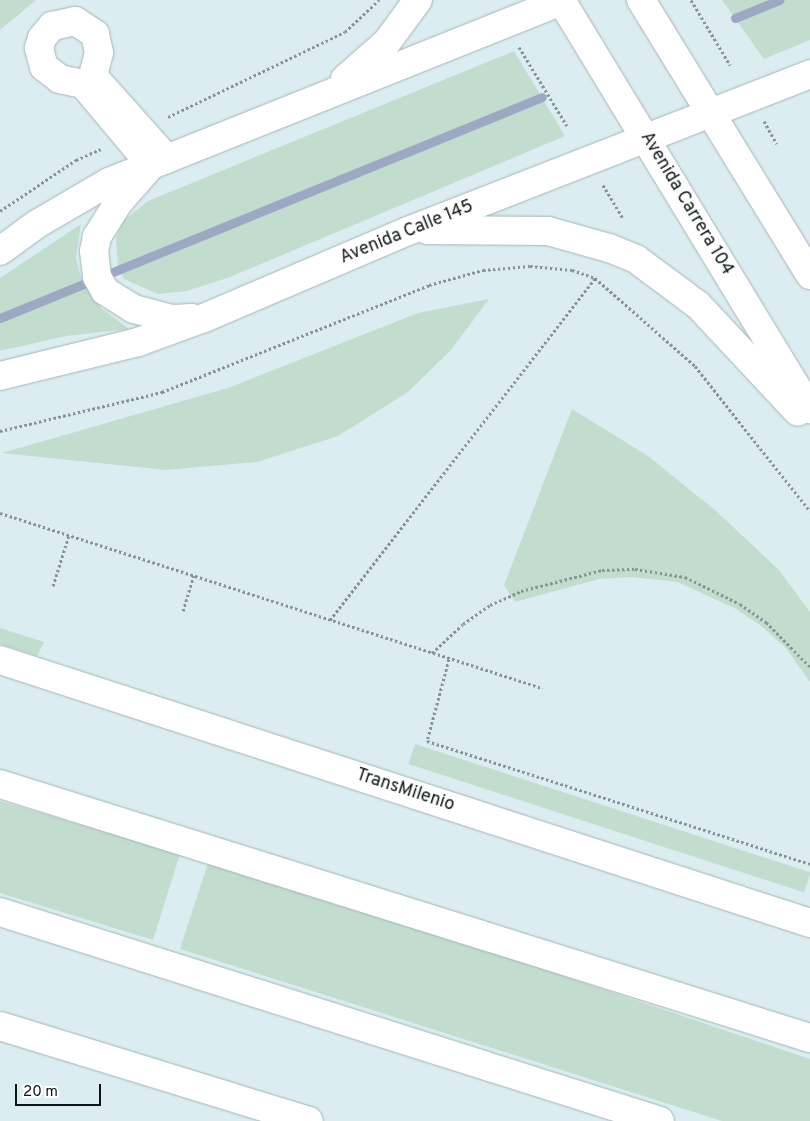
<!DOCTYPE html>
<style>
body{margin:0}
#map{position:relative;width:810px;height:1121px;overflow:hidden;background:#dbedf1;font-family:Overpass,sans-serif}
div>[style]{position:absolute}
[style*='--x']{left:calc(var(--x)*1px);top:calc(var(--y)*1px);width:calc(var(--w)*1px);rotate:calc(var(--a)*1deg)}
.green>*{inset:0;background:#c2dcce;transform-origin:0 0}
.stream>*{height:9px;margin:-4.5px;padding:0 4.5px;transform-origin:4.5px;border-radius:4.5px;background:#9ea8c4}
.path>*{height:3px;margin-top:-1.5px;transform-origin:0;background:repeating-linear-gradient(90deg,#889598 0 2.5px,transparent 0 5px)}
.roads{filter:drop-shadow(0 0 1px #a4b5b9) drop-shadow(0 0 1px #a4b5b9)}
.minor>*{height:28px;margin:-14px;padding:0 14px;transform-origin:14px;border-radius:14px;background:#fff}
.major>*{height:28px;margin:-14px;padding:0 14px;transform-origin:14px;border-radius:14px;background:#fff}
span{translate:-50% -50%;white-space:nowrap;text-align:center;line-height:1.15;-webkit-text-stroke:4px #fff;paint-order:stroke}
.street-label{font-size:18px;color:#0f1517}
.scale{position:absolute;left:15px;top:1084px;width:86px;height:22px;box-sizing:border-box;border:2px solid #0f1517;border-top:0;padding-left:6px;font-size:15px;line-height:18px;white-space:nowrap;color:#0f1517;-webkit-text-stroke:4px #fff;paint-order:stroke}
</style>
<div id="map">
<div class="green">
<div style="clip-path:polygon(0 0,36px 0,0 30px)"></div>
<div style="clip-path:polygon(722px 0,810px 0,810px 40px,764px 59px)"></div>
<div style="clip-path:polygon(514px 51px,565px 136px,230px 277px,187px 291px,158px 294px,124px 279px,118px 266px,116px 238px,123px 221px,148px 201px)"></div>
<div style="clip-path:polygon(81px 224px,76px 257px,80px 275px,101px 308px,129px 329px,66px 336px,0 351px,0 278px)"></div>
<div style="clip-path:polygon(489px 299px,451px 350px,408px 392px,338px 436px,257px 462px,166px 470px,2px 453px,228px 388px,418px 313px)"></div>
<div style="clip-path:polygon(572px 409px,648px 456px,716px 511px,779px 570px,810px 612px,810px 682px,786px 648px,760px 625px,736px 609px,678px 582px,631px 577px,599px 579px,515px 602px,504px 585px)"></div>
<div style="clip-path:polygon(0 628px,44px 642px,37px 656px,0 644px)"></div>
<div style="left:415px;top:744px;width:416px;height:21px;rotate:18deg"></div>
<div style="clip-path:polygon(0 801px,180px 854px,153px 940px,0 893px)"></div>
<div style="clip-path:polygon(208px 863px,424px 929px,810px 1059px,810px 1121px,722px 1121px,180px 949px)"></div>
</div>
<div class="stream">
<div style="--x:735;--y:18;--w:48;--a:-22.2"></div>
<div style="--x:0;--y:318;--w:585;--a:-22.18"></div>
</div>
<div class="path">
<div style="--x:691;--y:0;--w:76;--a:59"></div>
<div style="--x:519;--y:47;--w:92;--a:58.7"></div>
<div style="--x:168;--y:117;--w:196;--a:-25.7"></div>
<div style="--x:345;--y:32;--w:47;--a:-43.3"></div>
<div style="--x:764;--y:121;--w:26;--a:61"></div>
<div style="--x:603;--y:185;--w:39;--a:59"></div>
<div style="--x:0;--y:211;--w:92;--a:-33.9"></div>
<div style="--x:76;--y:160;--w:27;--a:-24"></div>
<div style="--x:0;--y:431;--w:167;--a:-13.5"></div>
<div style="--x:162;--y:392;--w:288;--a:-21.8"></div>
<div style="--x:429;--y:285;--w:56;--a:-15.5"></div>
<div style="--x:483;--y:270;--w:47;--a:-4.9"></div>
<div style="--x:530;--y:266;--w:42;--a:5.4"></div>
<div style="--x:572;--y:270;--w:24;--a:19"></div>
<div style="--x:595;--y:278;--w:133;--a:41.3"></div>
<div style="--x:695;--y:366;--w:185;--a:51.6"></div>
<div style="--x:0;--y:513;--w:570;--a:17.89"></div>
<div style="--x:53;--y:586;--w:53;--a:-72.6"></div>
<div style="--x:183;--y:611;--w:37;--a:-73"></div>
<div style="--x:330;--y:620;--w:433;--a:-52.2"></div>
<div style="--x:432;--y:653;--w:42;--a:-43.1"></div>
<div style="--x:463;--y:624;--w:33;--a:-35"></div>
<div style="--x:490;--y:605;--w:34;--a:-24"></div>
<div style="--x:521;--y:591;--w:84;--a:-14.5"></div>
<div style="--x:602;--y:570;--w:33;--a:-2"></div>
<div style="--x:635;--y:569;--w:51;--a:9.1"></div>
<div style="--x:685;--y:577;--w:61;--a:26.1"></div>
<div style="--x:740;--y:604;--w:32;--a:35"></div>
<div style="--x:766;--y:622;--w:63;--a:45.6"></div>
<div style="--x:449;--y:659;--w:85;--a:105"></div>
<div style="--x:427;--y:741;--w:402;--a:17.8"></div>
</div>
<div class="roads">
<div class="minor">
<div style="--x:151;--y:165;--w:106;--a:-130"></div>
<div style="--x:83;--y:84;--w:24;--a:-168"></div>
<div style="--x:60;--y:79;--w:20;--a:-143"></div>
<div style="--x:44;--y:67;--w:20;--a:-105"></div>
<div style="--x:39;--y:48;--w:10;--a:-73"></div>
<div style="--x:42;--y:38;--w:16;--a:-50"></div>
<div style="--x:52;--y:26;--w:24;--a:-12"></div>
<div style="--x:75;--y:21;--w:24;--a:33"></div>
<div style="--x:95;--y:34;--w:19;--a:78"></div>
<div style="--x:99;--y:53;--w:24;--a:105"></div>
<div style="--x:93;--y:76;--w:111;--a:48.3"></div>
<div style="--x:0;--y:660;--w:852;--a:17.99"></div>
<div style="--x:0;--y:784;--w:849;--a:17.41"></div>
<div style="--x:0;--y:912;--w:692;--a:17.57"></div>
<div style="--x:0;--y:1026;--w:323;--a:17.1"></div>
</div>
<div class="major">
<div style="--x:561;--y:0;--w:479;--a:58.7"></div>
<div style="--x:641;--y:0;--w:323;--a:58.4"></div>
<div style="--x:345;--y:79;--w:56;--a:-41.4"></div>
<div style="--x:387;--y:42;--w:52;--a:-53.6"></div>
<div style="--x:147;--y:170;--w:44;--a:131.3"></div>
<div style="--x:118;--y:203;--w:39;--a:122"></div>
<div style="--x:97;--y:236;--w:15;--a:101"></div>
<div style="--x:94;--y:251;--w:26;--a:83"></div>
<div style="--x:97;--y:277;--w:16;--a:60"></div>
<div style="--x:105;--y:291;--w:34;--a:32"></div>
<div style="--x:134;--y:309;--w:39;--a:15"></div>
<div style="--x:172;--y:319;--w:20;--a:-3"></div>
<div style="--x:427;--y:230;--w:121;--a:0.5"></div>
<div style="--x:548;--y:231;--w:63;--a:15.6"></div>
<div style="--x:609;--y:248;--w:29;--a:22"></div>
<div style="--x:636;--y:259;--w:77;--a:36.6"></div>
<div style="--x:698;--y:305;--w:146;--a:46.9"></div>
<div style="--x:0;--y:251;--w:46;--a:-36.1"></div>
<div style="--x:37;--y:224;--w:83;--a:-30.3"></div>
<div style="--x:109;--y:182;--w:489;--a:-21.8"></div>
<div style="--x:0;--y:376;--w:142;--a:-13.8"></div>
<div style="--x:138;--y:342;--w:70;--a:-20"></div>
<div style="--x:204;--y:318;--w:222;--a:-23.1"></div>
<div style="--x:408;--y:231;--w:432;--a:-21.3"></div>
</div>
</div>
<div class="street-label">
<span style="left:686px;top:204px;rotate:59deg">Avenida Carrera 104</span>
<span style="left:407px;top:233px;rotate:-22deg">Avenida Calle 145</span>
<span style="left:405px;top:791px;rotate:18deg">TransMilenio</span>
</div>
<div class="scale">20 m</div>
</div>
